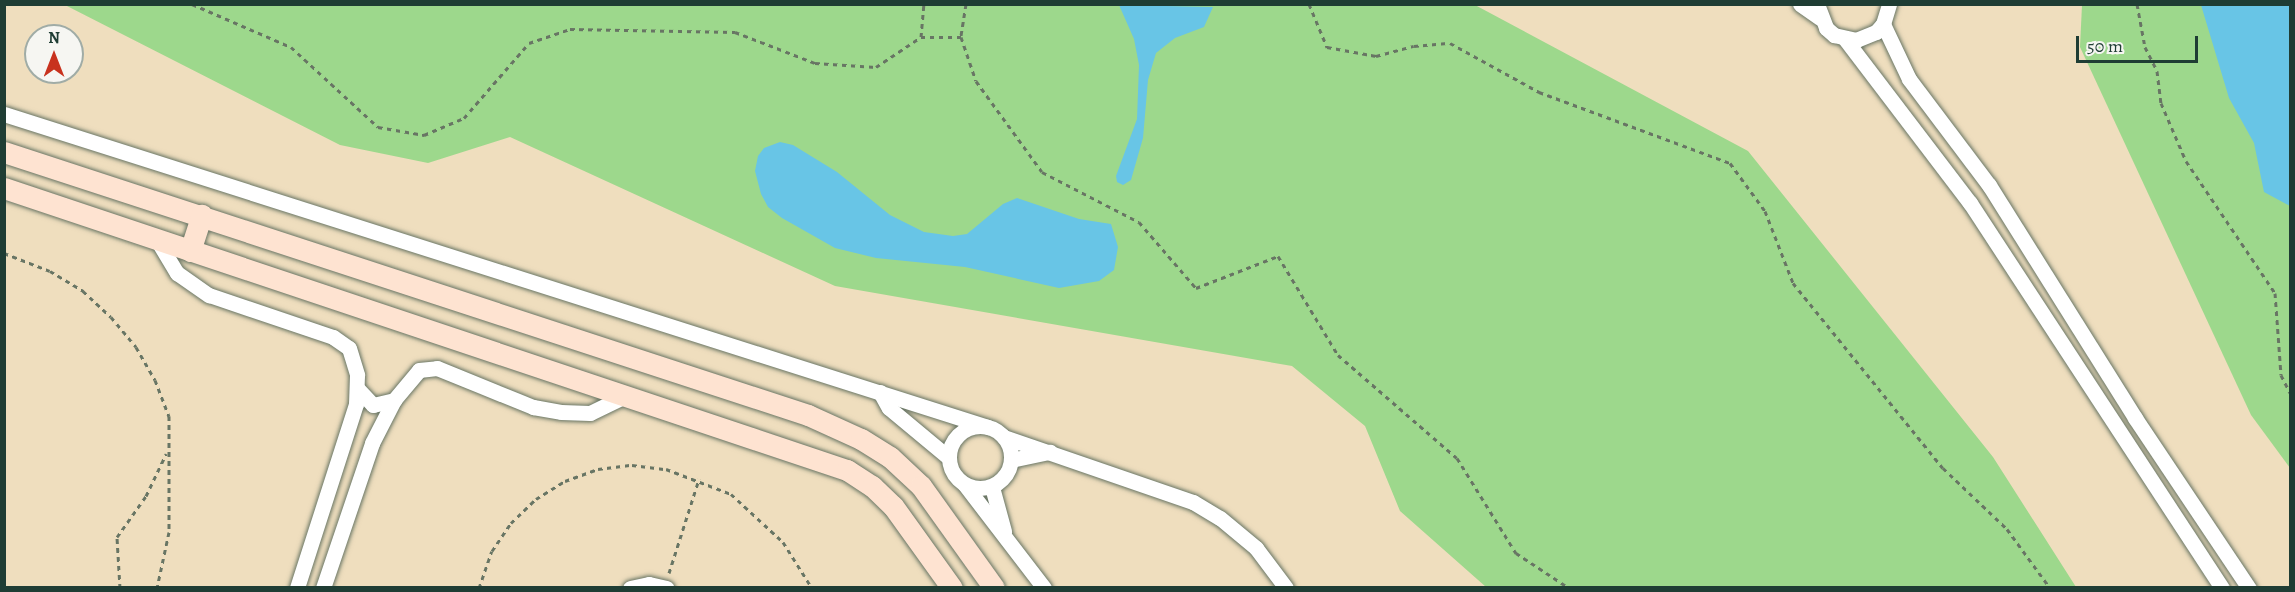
<!DOCTYPE html>
<style>
body{margin:0}
#map{position:relative;width:2295px;height:592px;overflow:hidden;background:#efdebe;font-family:Alegreya,serif}
div>[style]{position:absolute}
[style*='--x']{left:calc(var(--x)*1px);top:calc(var(--y)*1px);width:calc(var(--w)*1px);rotate:calc(var(--a)*1deg)}
.green>*{inset:0;background:#9dd88c}
.water>*{inset:0;background:#68c5e6}
.path>*{height:3px;margin-top:-1.5px;transform-origin:0;background:repeating-linear-gradient(90deg,#687564 0 4.5px,transparent 0 9px)}
.roads{filter:drop-shadow(0 0 2px #687564) drop-shadow(0 0 2px #687564)}
.street>*{height:15px;margin:-7.5px;padding:0 7.5px;transform-origin:7.5px;border-radius:7.5px;background:#fff}
.street>.ring{margin:-7.5px;padding:0;box-sizing:content-box;background:none;border:15px solid #fff;border-radius:50%}
.secondary>*{height:21px;margin:-10.5px;padding:0 10.5px;transform-origin:10.5px;border-radius:10.5px;background:#fee3d1}
span{translate:-50% -50%;white-space:nowrap;text-align:center;line-height:1.15;-webkit-text-stroke:6px #f6f6f2;paint-order:stroke}
.frame{position:absolute;inset:0;border:6px solid #1f3d34;pointer-events:none}
.north{position:absolute;left:24px;top:24px;width:60px;height:60px;box-sizing:border-box;background:#f6f6f2;border:2px solid #a0aca6;border-radius:50%;rotate:0deg;font-size:16px;font-weight:700;line-height:24px;text-align:center;color:#1f3d34}
.north::after{content:'';display:block;margin:auto;width:21px;height:27px;background:#c8321e;clip-path:polygon(50% 0,100% 100%,50% 72%,0 100%)}
.scale{position:absolute;left:2076px;top:36px;width:122px;height:27px;box-sizing:border-box;border:3px solid #1f3d34;border-top:0;padding-left:8px;font-size:18px;line-height:21px;white-space:nowrap;color:#1f3d34;-webkit-text-stroke:4px #f6f6f2;paint-order:stroke}
</style>
<div id="map">
<div class="green">
<div style="clip-path:polygon(65px 5px,1475px 5px,1748px 151px,1993px 457px,2076px 587px,1486px 587px,1400px 511px,1365px 426px,1292px 366px,835px 286px,510px 137px,428px 163px,340px 145px)"></div>
<div style="clip-path:polygon(2082px 5px,2290px 5px,2290px 468px,2251px 415px,2080px 47px)"></div>
</div>
<div class="water">
<div style="clip-path:polygon(1119px 5px,1213px 7px,1204px 27px,1175px 38px,1156px 53px,1148px 80px,1143px 138px,1131px 180px,1123px 185px,1117px 182px,1116px 176px,1137px 119px,1139px 65px,1134px 39px)"></div>
<div style="clip-path:polygon(2201px 5px,2290px 5px,2290px 206px,2264px 192px,2254px 143px,2229px 98px)"></div>
<div style="clip-path:polygon(780px 142px,793px 145px,837px 172px,890px 215px,924px 232px,953px 236px,967px 234px,1003px 204px,1017px 198px,1079px 219px,1111px 224px,1118px 247px,1114px 270px,1099px 281px,1059px 288px,965px 267px,876px 258px,835px 248px,782px 218px,768px 207px,761px 194px,755px 171px,758px 156px,764px 148px)"></div>
</div>
<div class="path">
<div style="--x:192;--y:4;--w:108;--a:23.5"></div>
<div style="--x:291;--y:47;--w:118;--a:42.6"></div>
<div style="--x:378;--y:127;--w:47;--a:9.9"></div>
<div style="--x:424;--y:135;--w:43;--a:-23"></div>
<div style="--x:464;--y:118;--w:99;--a:-49.1"></div>
<div style="--x:529;--y:43;--w:43;--a:-18.9"></div>
<div style="--x:570;--y:29;--w:165;--a:1"></div>
<div style="--x:735;--y:32;--w:86;--a:21.2"></div>
<div style="--x:815;--y:63;--w:61;--a:3.8"></div>
<div style="--x:876;--y:67;--w:54;--a:-33.7"></div>
<div style="--x:921;--y:37;--w:33;--a:-85"></div>
<div style="--x:966;--y:4;--w:33;--a:99"></div>
<div style="--x:961;--y:37;--w:46;--a:71.2"></div>
<div style="--x:976;--y:81;--w:112;--a:54"></div>
<div style="--x:1042;--y:172;--w:109;--a:27.3"></div>
<div style="--x:1139;--y:222;--w:87;--a:49.2"></div>
<div style="--x:1196;--y:288;--w:88;--a:-21.3"></div>
<div style="--x:1278;--y:256;--w:116;--a:58.8"></div>
<div style="--x:1338;--y:355;--w:157;--a:40.9"></div>
<div style="--x:1457;--y:458;--w:112;--a:58.2"></div>
<div style="--x:1516;--y:553;--w:64;--a:33.4"></div>
<div style="--x:1309;--y:4;--w:47;--a:67.3"></div>
<div style="--x:1327;--y:47;--w:50;--a:10.4"></div>
<div style="--x:1376;--y:56;--w:39;--a:-15"></div>
<div style="--x:1414;--y:46;--w:36;--a:-5"></div>
<div style="--x:1450;--y:43;--w:102;--a:28.8"></div>
<div style="--x:1539;--y:92;--w:204;--a:20.4"></div>
<div style="--x:1730;--y:163;--w:59;--a:53.9"></div>
<div style="--x:1765;--y:211;--w:77;--a:68.7"></div>
<div style="--x:1793;--y:283;--w:238;--a:51"></div>
<div style="--x:1943;--y:468;--w:88;--a:43.6"></div>
<div style="--x:2007;--y:529;--w:73;--a:53.9"></div>
<div style="--x:2137;--y:4;--w:44;--a:79.5"></div>
<div style="--x:2145;--y:47;--w:27;--a:63"></div>
<div style="--x:2157;--y:71;--w:32;--a:83"></div>
<div style="--x:2161;--y:103;--w:63;--a:66.7"></div>
<div style="--x:2186;--y:161;--w:159;--a:56"></div>
<div style="--x:2275;--y:293;--w:82;--a:85.8"></div>
<div style="--x:2281;--y:375;--w:20;--a:63"></div>
<div style="--x:921;--y:37;--w:40;--a:0"></div>
<div style="--x:4;--y:253;--w:49;--a:21.4"></div>
<div style="--x:50;--y:271;--w:39;--a:31"></div>
<div style="--x:83;--y:291;--w:38;--a:43"></div>
<div style="--x:111;--y:317;--w:39;--a:50"></div>
<div style="--x:136;--y:347;--w:38;--a:60"></div>
<div style="--x:155;--y:380;--w:39;--a:69"></div>
<div style="--x:169;--y:416;--w:116;--a:90"></div>
<div style="--x:169;--y:532;--w:57;--a:102.1"></div>
<div style="--x:669;--y:573;--w:99;--a:-72.3"></div>
<div style="--x:120;--y:588;--w:51;--a:-93.4"></div>
<div style="--x:117;--y:537;--w:50;--a:-54.7"></div>
<div style="--x:146;--y:496;--w:47;--a:-64.5"></div>
<div style="--x:479;--y:588;--w:39;--a:-71"></div>
<div style="--x:492;--y:551;--w:34;--a:-56"></div>
<div style="--x:511;--y:523;--w:35;--a:-44"></div>
<div style="--x:536;--y:499;--w:34;--a:-32"></div>
<div style="--x:565;--y:481;--w:35;--a:-20"></div>
<div style="--x:598;--y:469;--w:34;--a:-7"></div>
<div style="--x:632;--y:465;--w:34;--a:7"></div>
<div style="--x:666;--y:469;--w:70;--a:21"></div>
<div style="--x:731;--y:494;--w:71;--a:42.7"></div>
<div style="--x:783;--y:542;--w:54;--a:57.8"></div>
</div>
<div class="roads">
<div class="street">
<div style="--x:1800;--y:4;--w:24;--a:35"></div>
<div style="--x:1817;--y:4;--w:26;--a:69"></div>
<div style="--x:1826;--y:28;--w:11;--a:41"></div>
<div style="--x:1834;--y:35;--w:23;--a:13"></div>
<div style="--x:1856;--y:40;--w:22;--a:-22"></div>
<div style="--x:1876;--y:32;--w:11;--a:-49"></div>
<div style="--x:1883;--y:24;--w:21;--a:-73"></div>
<div style="--x:1883;--y:24;--w:61;--a:64.7"></div>
<div style="--x:1909;--y:79;--w:133;--a:53"></div>
<div style="--x:1989;--y:185;--w:275;--a:57.9"></div>
<div style="--x:2135;--y:418;--w:205;--a:56.2"></div>
<div style="--x:1845;--y:39;--w:206;--a:52.7"></div>
<div style="--x:1970;--y:203;--w:460;--a:56.8"></div>
<div style="--x:4;--y:114;--w:1033;--a:17.65"></div>
<div style="--x:157;--y:240;--w:39;--a:59"></div>
<div style="--x:177;--y:273;--w:39;--a:35"></div>
<div style="--x:209;--y:295;--w:131;--a:18.7"></div>
<div style="--x:333;--y:337;--w:19;--a:35"></div>
<div style="--x:349;--y:348;--w:28;--a:73"></div>
<div style="--x:357;--y:375;--w:29;--a:92"></div>
<div style="--x:356;--y:404;--w:193;--a:107.8"></div>
<div style="--x:358;--y:389;--w:22;--a:47"></div>
<div style="--x:373;--y:405;--w:22;--a:-13"></div>
<div style="--x:880;--y:392;--w:18;--a:61"></div>
<div style="--x:889;--y:408;--w:77;--a:39.7"></div>
<div class="ring" style="left:949px;top:426px;width:47px;height:47px"></div>
<div style="--x:1004;--y:437;--w:200;--a:19"></div>
<div style="--x:1193;--y:502;--w:31;--a:31"></div>
<div style="--x:1220;--y:518;--w:47;--a:39.8"></div>
<div style="--x:1256;--y:548;--w:50;--a:53.1"></div>
<div style="--x:1011;--y:460;--w:40;--a:-12"></div>
<div style="--x:965;--y:485;--w:130;--a:52.5"></div>
<div style="--x:992;--y:487;--w:46;--a:74.7"></div>
<div style="--x:323;--y:588;--w:153;--a:-71.3"></div>
<div style="--x:372;--y:443;--w:48;--a:-62.9"></div>
<div style="--x:394;--y:400;--w:39;--a:-50"></div>
<div style="--x:419;--y:370;--w:18;--a:-6"></div>
<div style="--x:437;--y:368;--w:104;--a:22.1"></div>
<div style="--x:533;--y:407;--w:28;--a:10"></div>
<div style="--x:561;--y:412;--w:29;--a:2"></div>
<div style="--x:590;--y:413;--w:39;--a:-26"></div>
<div style="--x:630;--y:588;--w:19;--a:-12"></div>
<div style="--x:649;--y:584;--w:18;--a:13"></div>
</div>
<div class="secondary">
<div style="--x:4;--y:152;--w:846;--a:18.11"></div>
<div style="--x:808;--y:415;--w:58;--a:24.4"></div>
<div style="--x:861;--y:439;--w:34;--a:32"></div>
<div style="--x:890;--y:457;--w:42;--a:43.1"></div>
<div style="--x:921;--y:486;--w:125;--a:54.4"></div>
<div style="--x:4;--y:188;--w:889;--a:18.5"></div>
<div style="--x:847;--y:470;--w:30;--a:33"></div>
<div style="--x:872;--y:486;--w:29;--a:44"></div>
<div style="--x:893;--y:506;--w:101;--a:54.3"></div>
<div style="--x:190;--y:251;--w:38;--a:-72"></div>
</div>
</div>
<div class="frame"></div>
<div class="north">N</div>
<div class="scale">50 m</div>
</div>
